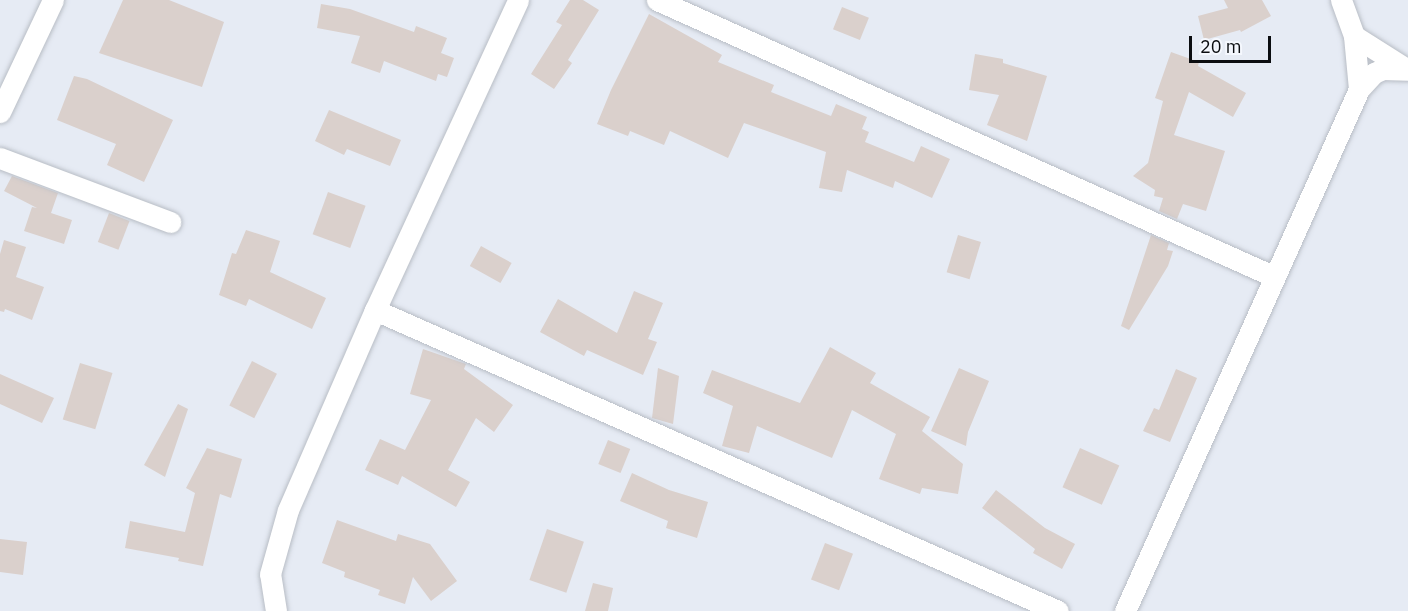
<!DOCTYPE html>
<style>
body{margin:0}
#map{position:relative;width:1408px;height:611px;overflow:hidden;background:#e6ebf4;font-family:"IBM Plex Sans",sans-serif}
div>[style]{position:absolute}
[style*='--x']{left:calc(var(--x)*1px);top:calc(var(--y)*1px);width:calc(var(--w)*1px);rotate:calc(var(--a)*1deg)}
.building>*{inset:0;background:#dad0cc;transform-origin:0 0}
.roads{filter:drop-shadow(0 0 2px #b8bdc5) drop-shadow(0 0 2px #b8bdc5)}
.street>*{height:21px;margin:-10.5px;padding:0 10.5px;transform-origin:10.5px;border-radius:10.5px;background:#fff}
span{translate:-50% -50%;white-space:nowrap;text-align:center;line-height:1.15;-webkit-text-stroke:4.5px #f5f8fe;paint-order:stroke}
.scale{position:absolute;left:1189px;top:36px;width:82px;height:27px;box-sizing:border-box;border:3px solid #0b0d10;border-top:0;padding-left:8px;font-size:18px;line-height:21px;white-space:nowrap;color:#0b0d10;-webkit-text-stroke:4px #f5f8fe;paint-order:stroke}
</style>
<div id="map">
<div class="building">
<div style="clip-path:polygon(123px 0,169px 0,224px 22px,202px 87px,99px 53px)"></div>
<div style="clip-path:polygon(570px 0,583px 0,599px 10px,568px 60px,572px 63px,554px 89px,531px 74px,562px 25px,556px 22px)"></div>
<div style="clip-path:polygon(1224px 0,1262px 0,1271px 16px,1241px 32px,1240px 30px,1204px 40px,1198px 16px,1228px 8px)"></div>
<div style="clip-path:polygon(321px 4px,350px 9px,414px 32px,416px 26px,447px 38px,441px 53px,454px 58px,447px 77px,438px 74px,436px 81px,384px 61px,380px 73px,351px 63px,360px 36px,317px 28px)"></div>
<div style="left:842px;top:7px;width:29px;height:24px;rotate:22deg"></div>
<div style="clip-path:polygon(649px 14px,722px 55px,718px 62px,774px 85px,771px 92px,831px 116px,836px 104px,867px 117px,862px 129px,869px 132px,865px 142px,914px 162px,921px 146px,950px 159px,932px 198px,895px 181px,893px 188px,847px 170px,842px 192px,819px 188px,826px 152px,744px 123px,728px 158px,670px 131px,664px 145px,630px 131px,628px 136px,597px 124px,611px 90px)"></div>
<div style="clip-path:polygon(1171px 52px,1199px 62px,1198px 66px,1246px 93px,1233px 117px,1189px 92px,1174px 135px,1225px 151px,1206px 211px,1183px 204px,1177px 219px,1159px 211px,1163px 198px,1154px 196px,1155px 190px,1133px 176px,1148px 163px,1163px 101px,1155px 98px)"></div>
<div style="clip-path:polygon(975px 54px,1003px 59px,1003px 63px,1047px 76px,1027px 141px,987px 125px,999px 95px,969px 90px)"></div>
<div style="clip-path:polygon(74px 76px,87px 79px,173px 120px,144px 182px,107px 165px,116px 144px,57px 120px)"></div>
<div style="clip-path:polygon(329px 110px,401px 140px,390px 166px,347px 149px,344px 155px,315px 141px)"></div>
<div style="clip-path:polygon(12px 176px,58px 193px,51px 213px,72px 220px,64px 244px,24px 231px,32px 207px,37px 208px,4px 191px)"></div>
<div style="left:328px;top:192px;width:40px;height:45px;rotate:20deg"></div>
<div style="left:109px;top:213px;width:22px;height:31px;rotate:21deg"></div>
<div style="clip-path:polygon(246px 230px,280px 241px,270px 272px,326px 298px,312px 329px,249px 299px,246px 306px,219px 295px,232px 253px,236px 254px)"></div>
<div style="left:958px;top:235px;width:24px;height:39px;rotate:17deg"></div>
<div style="clip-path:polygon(1151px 235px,1169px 243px,1167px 250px,1173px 251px,1168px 266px,1129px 330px,1121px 326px)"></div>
<div style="clip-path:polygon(4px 240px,26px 247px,16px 277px,44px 287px,32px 320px,5px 309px,4px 312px,0 311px,0 254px)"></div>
<div style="left:481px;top:246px;width:35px;height:23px;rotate:29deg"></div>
<div style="clip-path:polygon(634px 291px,663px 303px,648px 339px,657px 342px,643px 375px,587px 350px,584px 356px,540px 332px,558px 299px,617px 333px)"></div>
<div style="clip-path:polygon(830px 347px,876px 373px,870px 383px,930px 417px,922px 431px,963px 464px,958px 494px,922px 488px,920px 494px,879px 479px,896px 434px,852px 410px,832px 458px,757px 426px,749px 453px,722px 446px,733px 406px,703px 393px,712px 370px,800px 403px)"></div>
<div style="clip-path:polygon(423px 349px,466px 364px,464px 369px,513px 405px,494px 432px,476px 418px,448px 470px,470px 482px,456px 507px,402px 476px,398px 485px,365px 470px,380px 439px,405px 450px,431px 400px,410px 394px)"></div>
<div style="left:252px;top:361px;width:28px;height:50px;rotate:27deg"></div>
<div style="left:80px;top:363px;width:34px;height:59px;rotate:17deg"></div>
<div style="clip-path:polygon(658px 368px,679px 376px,673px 424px,652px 418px)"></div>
<div style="clip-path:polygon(959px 368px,989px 381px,968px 432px,966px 446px,931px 431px)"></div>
<div style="clip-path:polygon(1176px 369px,1197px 378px,1170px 442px,1143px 431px,1154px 408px,1159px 410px)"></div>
<div style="clip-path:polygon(0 374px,54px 398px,42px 423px,0 404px)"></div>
<div style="clip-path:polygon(178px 404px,188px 409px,165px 477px,144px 465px)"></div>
<div style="left:608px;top:440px;width:24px;height:26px;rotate:22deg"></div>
<div style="clip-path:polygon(207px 448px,242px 459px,231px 498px,220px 494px,203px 566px,178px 561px,179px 558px,125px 548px,130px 521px,185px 532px,195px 493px,186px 488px)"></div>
<div style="left:1080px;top:448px;width:43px;height:43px;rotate:24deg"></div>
<div style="clip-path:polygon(632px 473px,669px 490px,708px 502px,697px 538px,666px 528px,668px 521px,620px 501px)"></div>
<div style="clip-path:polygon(996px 490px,1045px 528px,1075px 544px,1062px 569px,1033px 553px,1035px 549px,982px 508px)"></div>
<div style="clip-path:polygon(337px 520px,396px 541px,398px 534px,430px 544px,457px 581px,431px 601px,413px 577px,405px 604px,378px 595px,380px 590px,344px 577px,345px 572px,322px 563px)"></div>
<div style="left:547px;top:529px;width:39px;height:54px;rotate:19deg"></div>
<div style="clip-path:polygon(0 539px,27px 542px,23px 575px,0 572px)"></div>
<div style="left:825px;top:543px;width:30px;height:39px;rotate:21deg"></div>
<div style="clip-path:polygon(593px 583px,613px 588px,608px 611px,585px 611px)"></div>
</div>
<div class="roads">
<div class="street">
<div style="--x:657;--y:0;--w:677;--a:24.14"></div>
<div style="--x:1341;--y:0;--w:38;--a:70"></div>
<div style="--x:1354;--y:36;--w:53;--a:84.6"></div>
<div style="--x:1354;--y:36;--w:58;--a:32.3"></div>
<div style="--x:0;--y:112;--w:124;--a:-64.7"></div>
<div style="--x:0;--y:158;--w:182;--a:20.6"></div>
<div style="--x:375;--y:310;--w:746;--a:23.78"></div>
<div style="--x:276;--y:611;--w:37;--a:-99"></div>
<div style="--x:270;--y:574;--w:66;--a:-74.3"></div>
<div style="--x:288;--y:510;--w:218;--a:-66.5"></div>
<div style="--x:375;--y:310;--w:341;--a:-65.2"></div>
<div style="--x:1125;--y:611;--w:572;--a:-65.85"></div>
<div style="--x:1359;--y:89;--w:22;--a:-47"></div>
<div style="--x:1374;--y:73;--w:10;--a:-24"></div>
<div style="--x:1383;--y:69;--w:25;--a:2"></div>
</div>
</div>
<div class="scale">20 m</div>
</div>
